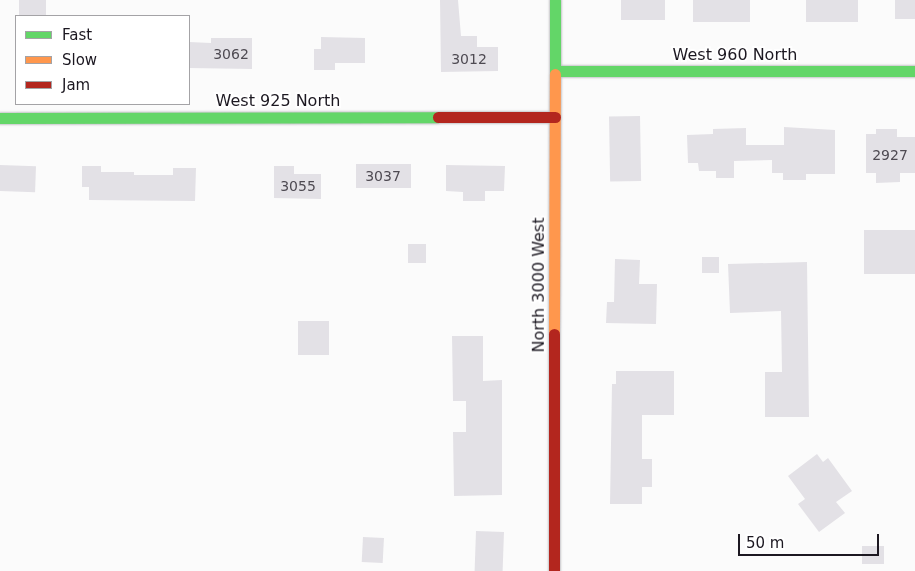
<!DOCTYPE html>
<style>
body{margin:0}
#map{position:relative;width:915px;height:571px;overflow:hidden;background:#fbfbfb;font-family:"DejaVu Sans",sans-serif}
div>[style]{position:absolute}
[style*='--x']{left:calc(var(--x)*1px);top:calc(var(--y)*1px);width:calc(var(--w)*1px);rotate:calc(var(--a)*1deg)}
.building>*{inset:0;background:#e3e1e6;transform-origin:0 0}
.roads{filter:drop-shadow(0 0 1px #bebdc1) drop-shadow(0 0 1px #bebdc1)}
.fast>*{height:11px;margin:-5.5px;padding:0 5.5px;transform-origin:5.5px;border-radius:5.5px;background:#63d668}
.slow>*{height:11px;margin:-5.5px;padding:0 5.5px;transform-origin:5.5px;border-radius:5.5px;background:#ff974d}
.jam>*{height:11px;margin:-5.5px;padding:0 5.5px;transform-origin:5.5px;border-radius:5.5px;background:#b3261e}
span{translate:-50% -50%;white-space:nowrap;text-align:center;line-height:1.15;-webkit-text-stroke:4px #fff;paint-order:stroke}
.number-label{font-size:14px;color:#4e4a52}
.number-label span{-webkit-text-stroke-width:0}
.street-label{font-size:16px;color:#1c1821}
.legend{position:absolute;left:15px;top:15px;width:175px;height:90px;box-sizing:border-box;background:#fff;border:1px solid #a4a3a6;margin:0;padding:6px 9px;list-style:none;font-size:15px;color:#1c1821}
.legend li{display:flex;align-items:center;gap:10px;height:25px}
.legend b{width:25px;border:1px solid #a4a3a6}
.scale{position:absolute;left:738px;top:534px;width:141px;height:22px;box-sizing:border-box;border:2px solid #1c1821;border-top:0;padding-left:6px;font-size:15px;line-height:18px;white-space:nowrap;color:#1c1821;-webkit-text-stroke:4px #fff;paint-order:stroke}
</style>
<div id="map">
<div class="building">
<div style="left:19px;top:0;width:27px;height:16px"></div>
<div style="clip-path:polygon(440px 0,458px 0,461px 36px,477px 36px,477px 47px,498px 47px,498px 71px,441px 72px)"></div>
<div style="left:621px;top:0;width:44px;height:20px"></div>
<div style="left:693px;top:0;width:57px;height:22px"></div>
<div style="left:806px;top:0;width:52px;height:22px"></div>
<div style="left:895px;top:0;width:20px;height:19px"></div>
<div style="clip-path:polygon(321px 37px,365px 38px,365px 63px,335px 63px,335px 70px,314px 70px,314px 49px,321px 49px)"></div>
<div style="clip-path:polygon(211px 38px,252px 38px,252px 69px,189px 68px,189px 42px,211px 43px)"></div>
<div style="left:640px;top:116px;width:65px;height:31px;rotate:89deg"></div>
<div style="clip-path:polygon(784px 127px,835px 130px,835px 174px,806px 174px,806px 180px,783px 180px,783px 173px,772px 173px,772px 160px,734px 161px,734px 178px,716px 178px,716px 171px,699px 171px,698px 163px,688px 163px,687px 135px,713px 134px,713px 129px,746px 128px,746px 145px,784px 145px)"></div>
<div style="clip-path:polygon(876px 129px,897px 129px,897px 137px,915px 137px,915px 173px,900px 173px,900px 182px,876px 183px,876px 173px,866px 173px,866px 134px,876px 134px)"></div>
<div style="left:356px;top:164px;width:55px;height:24px"></div>
<div style="left:0;top:165px;width:36px;height:26px;rotate:2deg"></div>
<div style="clip-path:polygon(446px 165px,505px 166px,504px 191px,485px 191px,485px 201px,463px 201px,463px 192px,446px 191px)"></div>
<div style="clip-path:polygon(82px 166px,101px 166px,101px 172px,134px 172px,134px 175px,173px 175px,173px 168px,196px 168px,195px 201px,89px 200px,89px 187px,82px 187px)"></div>
<div style="clip-path:polygon(274px 166px,294px 166px,294px 174px,321px 174px,321px 199px,274px 198px)"></div>
<div style="left:915px;top:230px;width:44px;height:51px;rotate:90deg"></div>
<div style="left:408px;top:244px;width:18px;height:19px"></div>
<div style="left:702px;top:257px;width:17px;height:16px"></div>
<div style="clip-path:polygon(615px 259px,640px 260px,639px 284px,657px 284px,656px 324px,606px 323px,607px 302px,614px 302px)"></div>
<div style="clip-path:polygon(807px 262px,809px 417px,765px 417px,765px 372px,782px 372px,781px 311px,730px 313px,728px 264px)"></div>
<div style="left:298px;top:321px;width:31px;height:34px"></div>
<div style="clip-path:polygon(452px 336px,483px 336px,483px 381px,502px 380px,502px 495px,454px 496px,453px 432px,466px 432px,466px 401px,453px 401px)"></div>
<div style="clip-path:polygon(616px 371px,674px 371px,674px 415px,642px 415px,642px 459px,652px 459px,652px 487px,642px 487px,642px 504px,610px 504px,612px 384px,616px 384px)"></div>
<div style="clip-path:polygon(817px 454px,823px 462px,828px 458px,852px 491px,836px 502px,845px 513px,819px 532px,798px 504px,805px 499px,788px 476px)"></div>
<div style="left:476px;top:531px;width:28px;height:40px;rotate:2deg"></div>
<div style="left:363px;top:537px;width:21px;height:25px;rotate:3deg"></div>
<div style="left:862px;top:546px;width:22px;height:18px"></div>
</div>
<div class="roads">
<div class="fast">
<div style="--x:555;--y:71;--w:360;--a:0"></div>
<div style="--x:555;--y:74;--w:74;--a:-90"></div>
<div style="--x:0;--y:118;--w:438;--a:-0.1"></div>
</div>
<div class="slow">
<div style="--x:554;--y:334;--w:260;--a:-89.8"></div>
</div>
<div class="jam">
<div style="--x:438;--y:117;--w:117;--a:0"></div>
<div style="--x:554;--y:571;--w:237;--a:-90"></div>
</div>
</div>
<div class="number-label">
<span style="left:231px;top:54px">3062</span>
<span style="left:469px;top:59px">3012</span>
<span style="left:890px;top:155px">2927</span>
<span style="left:383px;top:176px">3037</span>
<span style="left:298px;top:186px">3055</span>
</div>
<div class="street-label">
<span style="left:735px;top:55px">West 960 North</span>
<span style="left:278px;top:101px">West 925 North</span>
<span style="left:539px;top:285px;rotate:-90deg">North 3000 West</span>
</div>
<ul class="legend">
<li><b style="height:6px;background:#63d668"></b>Fast</li>
<li><b style="height:6px;background:#ff974d"></b>Slow</li>
<li><b style="height:6px;background:#b3261e"></b>Jam</li>
</ul>
<div class="scale">50 m</div>
</div>
